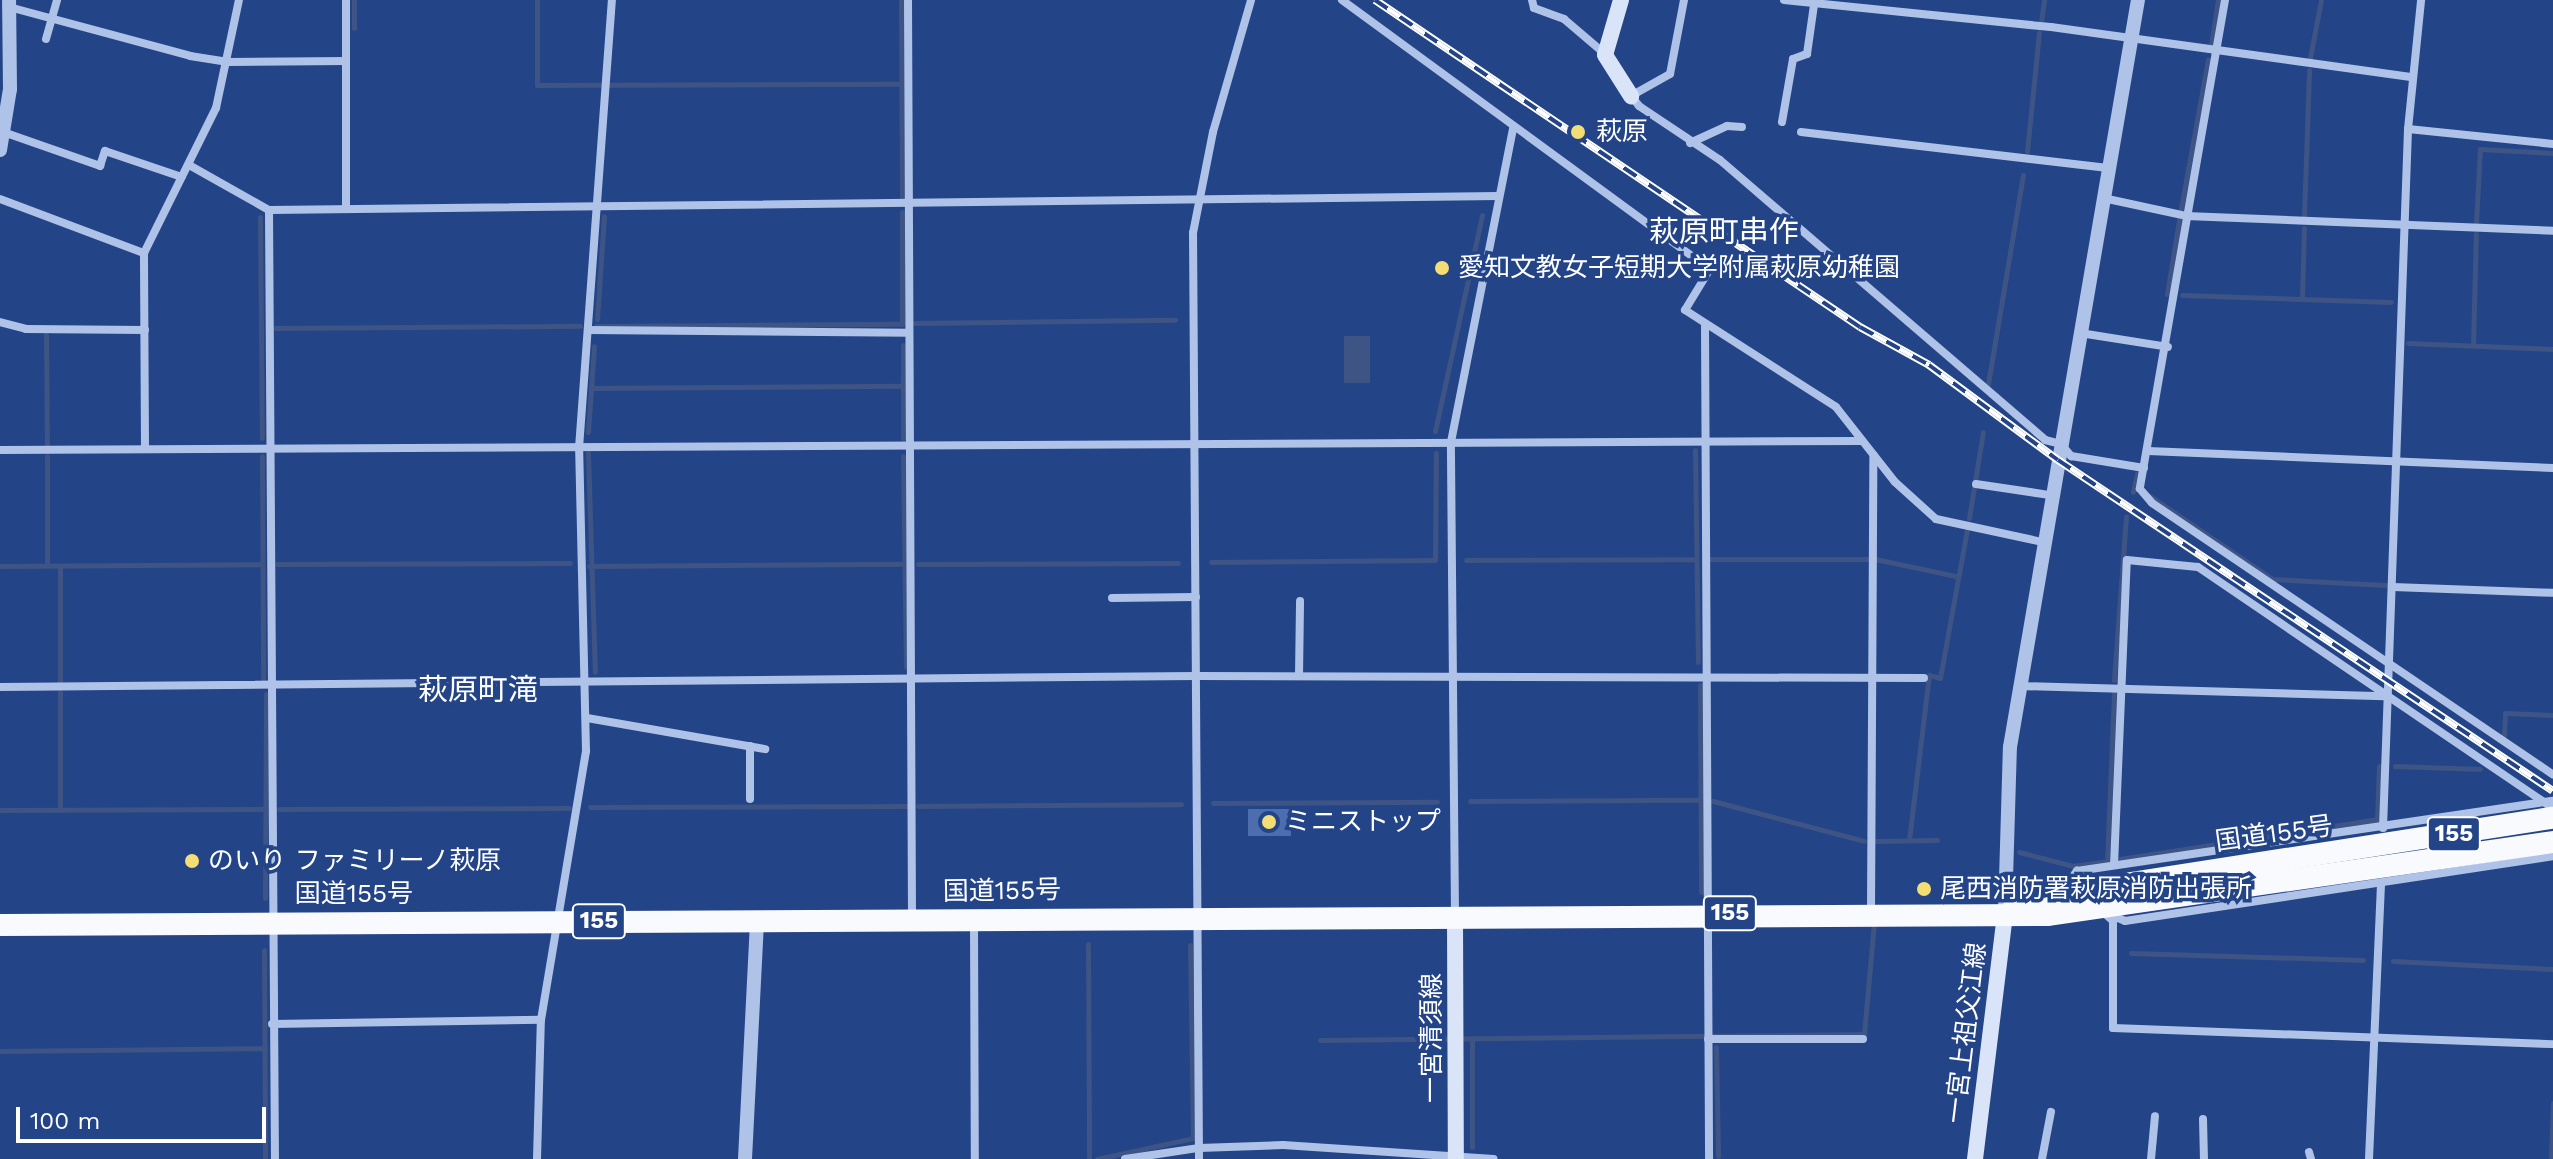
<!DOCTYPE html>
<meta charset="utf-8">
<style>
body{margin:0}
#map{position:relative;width:2553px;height:1159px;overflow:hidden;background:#244488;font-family:"Work Sans","Noto Sans JP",sans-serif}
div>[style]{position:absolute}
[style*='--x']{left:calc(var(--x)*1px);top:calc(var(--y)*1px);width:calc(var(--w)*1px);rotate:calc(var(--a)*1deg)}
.water>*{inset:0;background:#3d5485;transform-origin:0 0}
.stream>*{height:5px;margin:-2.5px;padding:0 2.5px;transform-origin:2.5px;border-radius:2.5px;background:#3d5485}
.building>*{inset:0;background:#4c6eaf;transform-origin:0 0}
.minor>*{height:8px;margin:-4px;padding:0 4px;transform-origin:4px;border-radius:4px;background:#afc3e9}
.tertiary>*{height:14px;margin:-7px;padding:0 7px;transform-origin:7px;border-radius:7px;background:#afc3e9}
.secondary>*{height:16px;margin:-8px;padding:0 8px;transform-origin:8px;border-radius:8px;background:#dae4f8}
.trunk>*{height:22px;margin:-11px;padding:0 11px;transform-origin:11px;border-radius:11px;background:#f9fafe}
.rail>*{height:8px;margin-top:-4px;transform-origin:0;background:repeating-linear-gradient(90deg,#244488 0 15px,#fff 0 30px);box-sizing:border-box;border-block:2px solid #fff}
.dots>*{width:22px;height:22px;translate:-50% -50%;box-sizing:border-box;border:4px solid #244488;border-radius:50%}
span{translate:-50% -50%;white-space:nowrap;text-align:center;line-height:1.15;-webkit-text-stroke:7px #244488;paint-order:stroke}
.shield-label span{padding:2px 6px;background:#244488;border:2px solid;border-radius:6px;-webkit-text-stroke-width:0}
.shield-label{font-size:24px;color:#fff;font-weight:700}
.poi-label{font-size:26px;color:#fff}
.left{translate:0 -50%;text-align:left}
.street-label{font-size:26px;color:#fff}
.quarter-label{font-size:30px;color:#fff}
.scale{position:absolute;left:16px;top:1107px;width:250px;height:36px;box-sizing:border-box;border:4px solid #fff;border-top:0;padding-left:10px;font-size:24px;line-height:28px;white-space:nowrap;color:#fff;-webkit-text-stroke:6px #244488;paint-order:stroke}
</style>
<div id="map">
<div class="water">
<div style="left:1344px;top:336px;width:26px;height:47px"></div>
</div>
<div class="stream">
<div style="--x:537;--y:0;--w:85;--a:90"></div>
<div style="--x:537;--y:85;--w:365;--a:-0.2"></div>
<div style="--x:901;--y:0;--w:199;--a:89.7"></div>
<div style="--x:2041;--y:22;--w:22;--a:-82"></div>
<div style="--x:354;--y:28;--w:28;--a:-90"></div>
<div style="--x:2211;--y:45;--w:46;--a:-81.2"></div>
<div style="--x:2310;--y:58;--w:59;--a:-79.3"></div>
<div style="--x:2027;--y:151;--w:119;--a:-84.2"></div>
<div style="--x:2181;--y:208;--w:151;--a:-79.7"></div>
<div style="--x:2304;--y:216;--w:146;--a:-88"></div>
<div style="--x:260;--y:217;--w:221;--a:89.5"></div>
<div style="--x:2476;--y:223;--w:74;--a:-86.9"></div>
<div style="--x:2480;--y:149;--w:73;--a:3.1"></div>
<div style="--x:2167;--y:294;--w:81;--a:-80.8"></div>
<div style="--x:2182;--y:295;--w:209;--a:1.9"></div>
<div style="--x:2302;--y:298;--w:70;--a:-88.4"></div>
<div style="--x:597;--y:319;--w:103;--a:-86.1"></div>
<div style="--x:914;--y:323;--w:261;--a:-0.7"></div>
<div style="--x:596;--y:326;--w:306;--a:-0.4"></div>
<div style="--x:902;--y:324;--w:112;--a:-90"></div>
<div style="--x:275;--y:328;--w:305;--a:-0.4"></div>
<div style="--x:46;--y:335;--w:110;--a:89.5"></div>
<div style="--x:2408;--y:343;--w:145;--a:2.4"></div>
<div style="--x:903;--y:345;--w:93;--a:90"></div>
<div style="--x:2473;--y:345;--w:111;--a:-88.5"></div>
<div style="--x:1988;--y:384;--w:212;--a:-80.5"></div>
<div style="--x:591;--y:388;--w:312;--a:-0.4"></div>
<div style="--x:1435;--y:431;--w:221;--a:-77.7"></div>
<div style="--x:588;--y:432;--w:86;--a:-86"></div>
<div style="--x:1695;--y:450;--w:212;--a:89.2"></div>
<div style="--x:588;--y:453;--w:219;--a:88.2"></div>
<div style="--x:47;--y:456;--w:110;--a:90"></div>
<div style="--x:262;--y:456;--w:223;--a:89.7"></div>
<div style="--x:903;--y:456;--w:211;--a:89.2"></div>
<div style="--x:2133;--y:492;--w:19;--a:-78"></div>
<div style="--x:2150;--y:496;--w:148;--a:34.2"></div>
<div style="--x:2272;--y:579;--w:114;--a:3"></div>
<div style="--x:1969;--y:518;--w:87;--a:-80.8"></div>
<div style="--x:1709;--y:559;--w:159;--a:0"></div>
<div style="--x:1875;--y:559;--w:83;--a:11.9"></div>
<div style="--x:1466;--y:560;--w:230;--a:-0.2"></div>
<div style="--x:1211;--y:562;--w:224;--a:-0.5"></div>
<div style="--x:1435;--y:560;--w:107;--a:-89.5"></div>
<div style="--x:277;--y:564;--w:293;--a:-0.2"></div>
<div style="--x:918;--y:564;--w:260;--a:-0.2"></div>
<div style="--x:0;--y:566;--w:262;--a:-0.4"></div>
<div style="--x:60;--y:566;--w:117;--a:90"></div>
<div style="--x:589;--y:566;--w:316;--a:-0.4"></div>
<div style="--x:2114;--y:680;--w:164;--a:-85.8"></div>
<div style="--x:1700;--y:685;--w:207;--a:89.7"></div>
<div style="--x:2504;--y:735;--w:22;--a:-87"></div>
<div style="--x:2505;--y:713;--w:48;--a:2.4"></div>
<div style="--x:2395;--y:766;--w:85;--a:2"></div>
<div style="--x:1470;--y:801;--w:229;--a:-0.3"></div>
<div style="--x:1713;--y:801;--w:156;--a:14.8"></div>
<div style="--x:1213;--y:803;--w:224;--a:-0.3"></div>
<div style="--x:918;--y:806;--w:263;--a:-0.4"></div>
<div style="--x:590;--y:807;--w:318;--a:-0.2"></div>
<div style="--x:279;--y:809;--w:290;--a:-0.2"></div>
<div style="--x:0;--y:810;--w:265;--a:-0.2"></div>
<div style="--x:60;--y:810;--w:118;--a:-90"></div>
<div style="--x:1909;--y:840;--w:166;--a:-83.1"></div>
<div style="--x:1929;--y:675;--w:11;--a:15"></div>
<div style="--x:1940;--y:678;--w:150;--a:-79.7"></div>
<div style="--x:1876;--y:841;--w:61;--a:-0.9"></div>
<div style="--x:2019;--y:852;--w:56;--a:14.5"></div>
<div style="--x:2073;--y:866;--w:34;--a:-8"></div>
<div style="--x:2107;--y:861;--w:169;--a:-87.6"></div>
<div style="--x:2120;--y:859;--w:260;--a:-8.8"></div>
<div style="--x:2377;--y:819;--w:53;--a:-87.8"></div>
<div style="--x:265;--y:898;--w:204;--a:-89.7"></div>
<div style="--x:1088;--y:944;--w:215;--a:89.7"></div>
<div style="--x:264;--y:950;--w:209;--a:89.7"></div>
<div style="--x:2131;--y:953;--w:232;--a:1.7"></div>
<div style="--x:2393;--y:961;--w:160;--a:2.9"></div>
<div style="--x:1472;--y:1038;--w:109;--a:90"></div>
<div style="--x:1320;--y:1040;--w:544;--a:-0.63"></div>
<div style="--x:1864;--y:1034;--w:112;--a:-84.9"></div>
<div style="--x:1716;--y:1047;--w:109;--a:88.9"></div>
<div style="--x:0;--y:1051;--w:265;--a:-0.6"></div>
<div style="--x:1097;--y:1159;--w:98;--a:-12.3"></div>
<div style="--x:1193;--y:1138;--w:193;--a:-90.9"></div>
<div style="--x:2551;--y:1159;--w:56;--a:-88"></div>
</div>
<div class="building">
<div style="left:1248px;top:809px;width:43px;height:27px"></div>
</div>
<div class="minor">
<div style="--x:908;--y:0;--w:920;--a:89.75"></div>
<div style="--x:1342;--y:0;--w:456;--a:36.2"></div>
<div style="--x:1710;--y:269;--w:48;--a:121.4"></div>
<div style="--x:1685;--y:310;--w:179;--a:32.7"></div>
<div style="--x:1836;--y:407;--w:95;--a:51.8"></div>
<div style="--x:1895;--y:482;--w:55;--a:42.1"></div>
<div style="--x:1936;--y:519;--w:108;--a:12.2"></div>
<div style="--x:1532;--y:0;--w:8;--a:76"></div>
<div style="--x:1534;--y:8;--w:32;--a:20"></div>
<div style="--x:1564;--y:19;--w:54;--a:40.5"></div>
<div style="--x:1684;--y:0;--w:75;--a:100.7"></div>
<div style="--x:1670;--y:74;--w:45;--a:150.6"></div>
<div style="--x:1631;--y:96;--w:13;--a:51"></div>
<div style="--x:1639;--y:106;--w:97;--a:33.7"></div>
<div style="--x:1720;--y:160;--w:429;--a:40.7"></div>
<div style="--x:2045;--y:440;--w:16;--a:14"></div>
<div style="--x:2061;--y:444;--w:16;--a:50"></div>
<div style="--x:2071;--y:456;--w:74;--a:9.3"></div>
<div style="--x:1784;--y:0;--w:268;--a:5.8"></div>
<div style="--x:2051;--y:27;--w:365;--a:7.9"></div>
<div style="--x:2225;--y:0;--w:496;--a:99.9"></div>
<div style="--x:2140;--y:489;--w:18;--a:49"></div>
<div style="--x:2152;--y:503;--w:484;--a:34.1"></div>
<div style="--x:9;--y:7;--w:188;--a:15.1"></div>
<div style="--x:190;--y:56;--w:37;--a:9"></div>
<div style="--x:227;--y:62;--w:119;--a:-0.5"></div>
<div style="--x:46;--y:39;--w:41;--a:-74.2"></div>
<div style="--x:1782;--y:122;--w:64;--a:-80.1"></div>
<div style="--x:1793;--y:59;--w:15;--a:-20"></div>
<div style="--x:1807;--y:54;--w:49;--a:-81.9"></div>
<div style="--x:2408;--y:129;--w:146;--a:5.9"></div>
<div style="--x:1801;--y:132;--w:309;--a:6.7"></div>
<div style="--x:6;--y:133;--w:100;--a:19.3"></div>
<div style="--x:100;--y:166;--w:16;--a:-72"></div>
<div style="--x:105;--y:151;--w:81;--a:18.7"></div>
<div style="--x:1690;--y:143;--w:41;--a:-24.7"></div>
<div style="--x:1727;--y:126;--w:15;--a:4"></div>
<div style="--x:189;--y:165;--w:92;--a:29.4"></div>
<div style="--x:269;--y:210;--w:1230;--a:-0.65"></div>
<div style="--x:2103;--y:198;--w:85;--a:12.2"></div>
<div style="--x:2186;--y:216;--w:367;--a:2.3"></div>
<div style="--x:0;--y:199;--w:154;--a:20.6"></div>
<div style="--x:346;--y:205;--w:205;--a:-90"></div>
<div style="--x:269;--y:210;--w:949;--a:89.64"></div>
<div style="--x:0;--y:322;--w:27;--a:15"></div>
<div style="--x:26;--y:329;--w:119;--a:0.5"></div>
<div style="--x:1705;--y:326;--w:833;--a:89.72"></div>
<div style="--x:588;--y:330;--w:321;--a:0.5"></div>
<div style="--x:2080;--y:333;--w:89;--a:9"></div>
<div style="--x:145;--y:449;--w:196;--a:-90.3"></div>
<div style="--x:144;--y:253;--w:162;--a:-63.6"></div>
<div style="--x:216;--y:108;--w:110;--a:-78"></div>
<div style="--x:0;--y:450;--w:1862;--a:-0.28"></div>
<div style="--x:2148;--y:451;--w:405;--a:2.4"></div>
<div style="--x:1976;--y:484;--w:75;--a:8.5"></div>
<div style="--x:2393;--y:587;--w:160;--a:2.1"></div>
<div style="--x:1112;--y:598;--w:84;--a:-0.7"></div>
<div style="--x:1299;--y:676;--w:75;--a:-89.2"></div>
<div style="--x:2020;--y:686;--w:365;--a:1.6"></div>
<div style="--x:0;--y:687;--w:1197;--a:-0.53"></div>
<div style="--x:1197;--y:676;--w:727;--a:0.16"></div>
<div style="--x:587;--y:718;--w:181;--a:9.9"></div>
<div style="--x:750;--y:746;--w:53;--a:90"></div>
<div style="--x:2383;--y:828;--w:699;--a:-87.95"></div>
<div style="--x:2408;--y:129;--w:130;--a:-84.2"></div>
<div style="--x:2114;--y:865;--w:305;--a:-87.6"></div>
<div style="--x:2127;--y:560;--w:71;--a:5.6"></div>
<div style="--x:2198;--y:567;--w:429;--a:34.2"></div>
<div style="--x:2063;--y:890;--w:24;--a:-54"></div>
<div style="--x:2077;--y:871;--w:481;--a:-8.4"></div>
<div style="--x:2102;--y:911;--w:15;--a:42"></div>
<div style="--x:2113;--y:921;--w:107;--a:90"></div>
<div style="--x:2113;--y:1028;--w:440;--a:2.1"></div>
<div style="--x:1871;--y:912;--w:457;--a:-89.7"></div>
<div style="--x:2108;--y:914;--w:18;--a:22"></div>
<div style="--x:2125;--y:921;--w:433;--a:-8.6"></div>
<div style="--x:1455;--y:915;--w:473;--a:-90.5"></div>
<div style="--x:1451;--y:442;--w:320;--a:-78.8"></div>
<div style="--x:974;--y:923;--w:236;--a:89.8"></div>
<div style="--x:272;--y:1024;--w:269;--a:-0.9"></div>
<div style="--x:1708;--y:1039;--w:155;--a:0"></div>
<div style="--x:2203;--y:1119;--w:40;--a:88.6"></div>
<div style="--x:2309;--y:1152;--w:7;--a:74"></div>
<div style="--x:537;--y:1159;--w:139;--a:-88.4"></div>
<div style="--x:541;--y:1020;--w:273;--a:-80.5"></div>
<div style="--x:586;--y:751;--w:303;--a:-91.3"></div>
<div style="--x:579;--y:448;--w:449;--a:-85.8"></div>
<div style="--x:1125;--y:1159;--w:75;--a:-8.5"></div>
<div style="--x:1199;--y:1148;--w:84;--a:-2"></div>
<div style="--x:1283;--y:1145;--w:211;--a:3.8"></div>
<div style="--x:1199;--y:1159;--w:926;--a:-90.37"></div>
<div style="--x:1193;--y:233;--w:103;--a:-78.8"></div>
<div style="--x:1213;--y:132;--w:137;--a:-73.9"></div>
<div style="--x:2042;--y:1159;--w:48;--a:-79.2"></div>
<div style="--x:2151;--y:1159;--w:43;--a:-84.7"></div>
<div style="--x:2369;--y:1159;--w:275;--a:-87.5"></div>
</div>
<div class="tertiary">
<div style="--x:0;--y:150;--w:62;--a:-80.7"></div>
<div style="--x:10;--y:89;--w:89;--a:-90.6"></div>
<div style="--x:2005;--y:913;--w:166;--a:-88.3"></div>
<div style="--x:2010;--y:747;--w:758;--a:-80.28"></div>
<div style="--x:745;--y:1159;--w:239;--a:-87.1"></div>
</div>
<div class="secondary">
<div style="--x:1621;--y:0;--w:57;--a:106.2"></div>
<div style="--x:1605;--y:55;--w:49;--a:57.6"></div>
<div style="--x:1455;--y:916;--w:243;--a:89.8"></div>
<div style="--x:1975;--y:1159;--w:248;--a:-83"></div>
</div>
<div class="trunk">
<div style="--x:2013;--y:909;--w:49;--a:-17.7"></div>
<div style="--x:2060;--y:894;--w:499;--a:-8.8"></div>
<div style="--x:0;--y:925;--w:2047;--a:-0.28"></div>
<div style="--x:2047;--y:915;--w:511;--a:-8.21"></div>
</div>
<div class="rail">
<div style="--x:1375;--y:0;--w:585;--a:33.99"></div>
<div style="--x:1860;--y:327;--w:79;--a:28.8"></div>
<div style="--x:1929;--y:365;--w:160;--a:36.4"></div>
<div style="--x:2058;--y:460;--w:595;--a:33.77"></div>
</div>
<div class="dots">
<div style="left:1578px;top:132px;background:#f4dd73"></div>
<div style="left:1442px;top:268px;background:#f4dd73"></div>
<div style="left:1269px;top:822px;background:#f4dd73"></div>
<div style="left:192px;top:861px;background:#f4dd73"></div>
<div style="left:1924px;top:889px;background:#f4dd73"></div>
</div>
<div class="shield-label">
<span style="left:2454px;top:834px">155</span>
<span style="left:1730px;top:913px">155</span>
<span style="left:599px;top:921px">155</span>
</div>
<div class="poi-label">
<span class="left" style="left:1596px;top:132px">萩原</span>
<span class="left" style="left:1458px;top:268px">愛知文教女子短期大学附属萩原幼稚園</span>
<span class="left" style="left:1285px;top:822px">ミニストップ</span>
<span class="left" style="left:208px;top:861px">のいり ファミリーノ萩原</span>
<span class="left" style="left:1940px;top:889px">尾西消防署萩原消防出張所</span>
</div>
<div class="street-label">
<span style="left:2274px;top:834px;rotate:-8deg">国道155号</span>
<span style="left:1002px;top:891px;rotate:-1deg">国道155号</span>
<span style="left:354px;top:894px">国道155号</span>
<span style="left:1966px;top:1033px;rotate:-83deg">一宮上祖父江線</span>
<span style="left:1432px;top:1038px;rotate:-90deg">一宮清須線</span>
</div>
<div class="quarter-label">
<span style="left:1724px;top:232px">萩原町串作</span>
<span style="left:478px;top:690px">萩原町滝</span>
</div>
<div class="scale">100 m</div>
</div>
